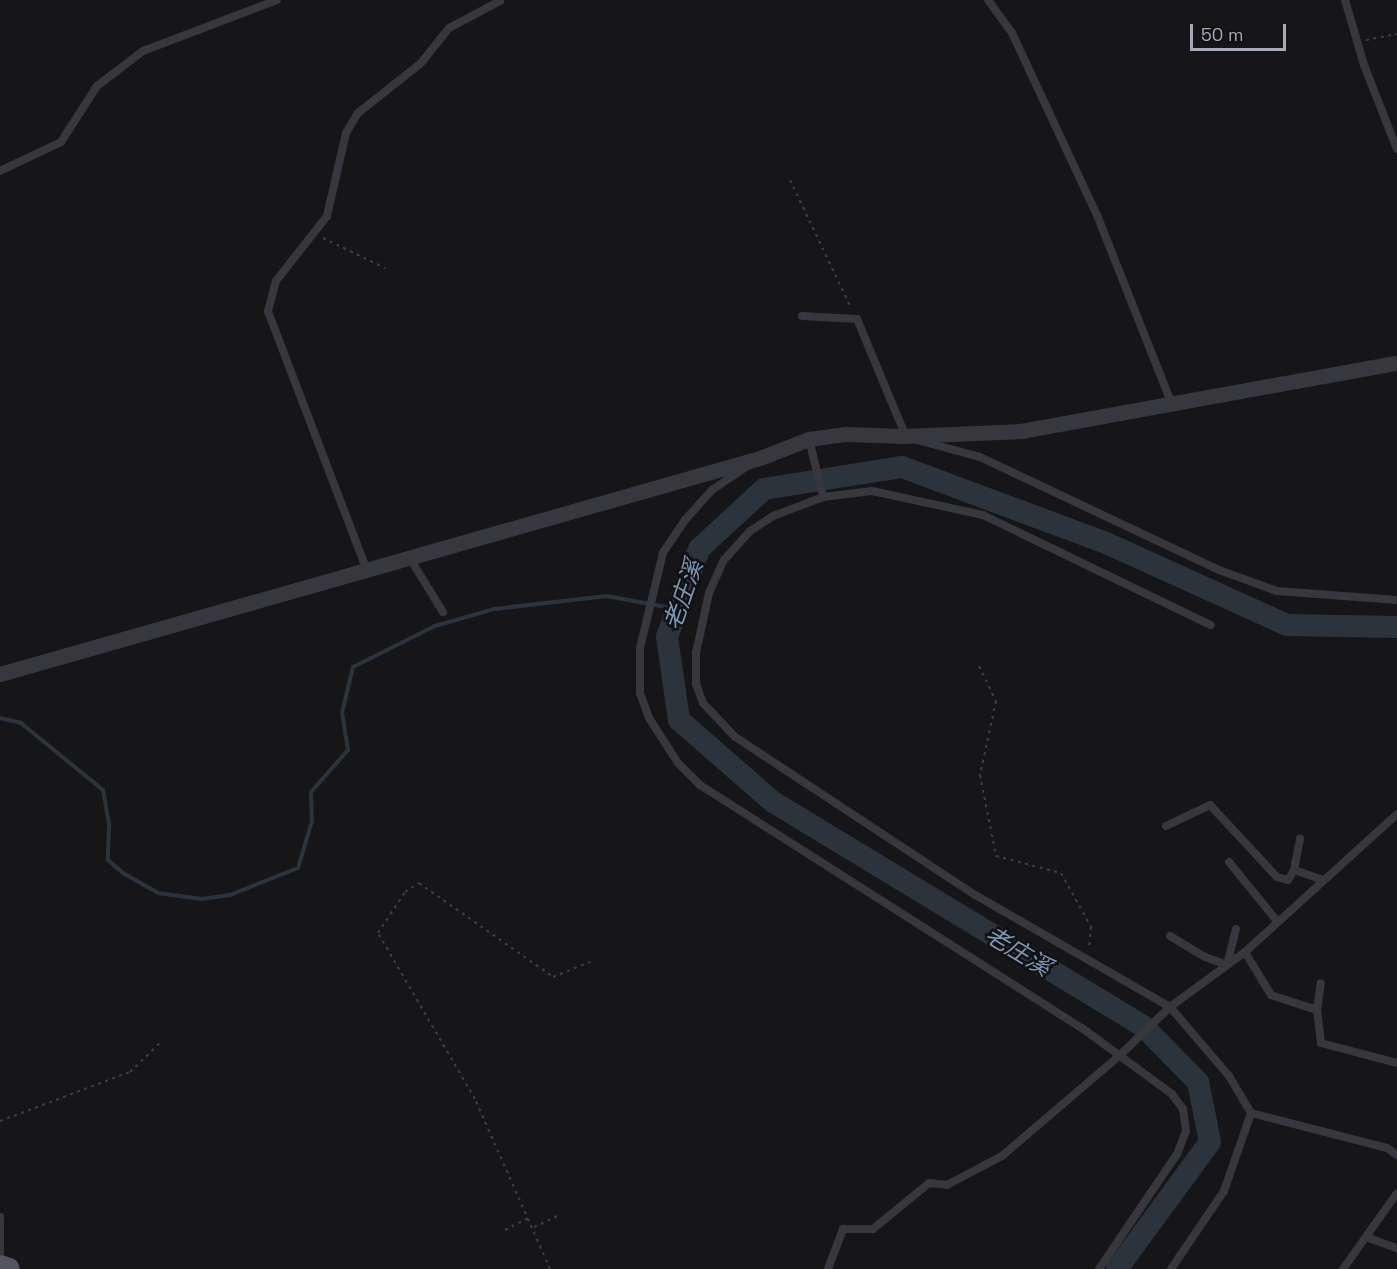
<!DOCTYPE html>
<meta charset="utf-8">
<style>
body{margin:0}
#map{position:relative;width:1397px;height:1269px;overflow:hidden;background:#161618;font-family:"Space Grotesk","Noto Sans TC",sans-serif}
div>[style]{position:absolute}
.stream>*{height:4px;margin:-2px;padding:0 2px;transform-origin:2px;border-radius:2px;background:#2b343d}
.river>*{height:22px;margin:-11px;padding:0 11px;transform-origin:11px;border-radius:11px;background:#2b343d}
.path>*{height:2px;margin-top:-1px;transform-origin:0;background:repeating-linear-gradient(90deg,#3d3e45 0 3px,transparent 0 7.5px)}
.service>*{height:8px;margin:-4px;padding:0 4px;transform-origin:4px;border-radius:4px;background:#37373e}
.minor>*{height:15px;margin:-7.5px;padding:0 7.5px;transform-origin:7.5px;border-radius:7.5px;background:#37373e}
.primary>*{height:22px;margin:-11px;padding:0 11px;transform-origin:11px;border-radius:11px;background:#53545d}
span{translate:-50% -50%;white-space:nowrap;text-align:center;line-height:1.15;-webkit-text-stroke:5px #111113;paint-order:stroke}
.water-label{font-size:24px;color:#7c96b6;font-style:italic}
.scale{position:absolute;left:1190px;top:24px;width:96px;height:27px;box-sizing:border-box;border:3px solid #a7abb9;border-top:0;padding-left:8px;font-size:18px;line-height:21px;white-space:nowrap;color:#a7abb9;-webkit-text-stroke:4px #111113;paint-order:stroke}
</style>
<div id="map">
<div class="stream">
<i style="left:0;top:718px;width:22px;rotate:13deg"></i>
<i style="left:21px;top:723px;width:106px;rotate:39.3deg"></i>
<i style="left:103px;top:790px;width:36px;rotate:80deg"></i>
<i style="left:109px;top:825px;width:35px;rotate:92deg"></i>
<i style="left:108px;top:860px;width:20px;rotate:41deg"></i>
<i style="left:123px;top:873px;width:40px;rotate:29.7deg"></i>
<i style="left:158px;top:893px;width:44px;rotate:7.8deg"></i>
<i style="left:202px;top:899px;width:28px;rotate:-8deg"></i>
<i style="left:230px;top:895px;width:73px;rotate:-21.7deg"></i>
<i style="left:298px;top:868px;width:49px;rotate:-73.4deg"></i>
<i style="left:312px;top:821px;width:29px;rotate:-92deg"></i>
<i style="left:311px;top:792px;width:56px;rotate:-48.6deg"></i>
<i style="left:348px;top:750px;width:37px;rotate:-99deg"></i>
<i style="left:342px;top:713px;width:47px;rotate:-76.6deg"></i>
<i style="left:353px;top:667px;width:92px;rotate:-26.6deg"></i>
<i style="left:435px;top:626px;width:61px;rotate:-16.1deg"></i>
<i style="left:494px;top:609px;width:114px;rotate:-6.6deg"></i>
<i style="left:607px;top:596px;width:71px;rotate:10.5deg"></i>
</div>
<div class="river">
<i style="left:1117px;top:1269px;width:157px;rotate:-53.8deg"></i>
<i style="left:1210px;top:1142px;width:61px;rotate:-101.3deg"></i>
<i style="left:1198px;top:1082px;width:78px;rotate:-134.5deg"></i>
<i style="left:1143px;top:1026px;width:433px;rotate:-148.8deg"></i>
<i style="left:773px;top:802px;width:125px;rotate:-138.9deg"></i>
<i style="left:679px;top:720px;width:84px;rotate:-98.2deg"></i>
<i style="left:667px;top:637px;width:94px;rotate:-70deg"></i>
<i style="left:699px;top:549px;width:88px;rotate:-42.7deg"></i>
<i style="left:764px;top:489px;width:140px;rotate:-9.1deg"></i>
<i style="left:902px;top:467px;width:215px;rotate:20.4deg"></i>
<i style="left:1104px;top:542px;width:201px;rotate:24.4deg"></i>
<i style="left:1287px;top:625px;width:110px;rotate:1deg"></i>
</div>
<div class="path">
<i style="left:1366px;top:40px;width:32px;rotate:-11deg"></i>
<i style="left:790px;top:180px;width:142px;rotate:64.5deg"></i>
<i style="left:323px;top:238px;width:69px;rotate:25.8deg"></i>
<i style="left:979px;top:666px;width:39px;rotate:64deg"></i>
<i style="left:996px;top:701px;width:76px;rotate:102.2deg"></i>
<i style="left:980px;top:775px;width:83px;rotate:78.8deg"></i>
<i style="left:996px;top:856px;width:67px;rotate:14.7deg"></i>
<i style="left:1061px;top:873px;width:62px;rotate:60.9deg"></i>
<i style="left:1091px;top:927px;width:22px;rotate:95deg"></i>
<i style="left:0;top:1121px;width:139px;rotate:-20.7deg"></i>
<i style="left:130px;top:1072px;width:45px;rotate:-44.1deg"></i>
<i style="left:534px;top:1227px;width:29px;rotate:-25deg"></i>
<i style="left:505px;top:1230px;width:27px;rotate:-27deg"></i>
<i style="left:550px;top:1269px;width:186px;rotate:-113.8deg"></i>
<i style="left:475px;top:1099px;width:192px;rotate:-120.3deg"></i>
<i style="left:378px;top:933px;width:49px;rotate:-56.6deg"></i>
<i style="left:405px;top:892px;width:17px;rotate:-33deg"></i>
<i style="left:419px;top:883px;width:164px;rotate:35deg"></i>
<i style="left:553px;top:977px;width:42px;rotate:-22.3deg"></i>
</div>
<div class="service">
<i style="left:988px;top:0;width:41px;rotate:54deg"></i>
<i style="left:1012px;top:33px;width:201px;rotate:65deg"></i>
<i style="left:1097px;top:215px;width:203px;rotate:68.4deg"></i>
<i style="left:1345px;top:0;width:68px;rotate:73.7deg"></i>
<i style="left:1364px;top:65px;width:90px;rotate:68.6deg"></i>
<i style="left:0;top:171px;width:68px;rotate:-25.4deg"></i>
<i style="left:61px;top:142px;width:67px;rotate:-57.3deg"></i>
<i style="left:97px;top:86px;width:58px;rotate:-37.3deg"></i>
<i style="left:143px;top:51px;width:143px;rotate:-20.8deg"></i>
<i style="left:802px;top:316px;width:55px;rotate:3.1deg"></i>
<i style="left:857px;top:319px;width:128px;rotate:67.4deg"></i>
<i style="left:809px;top:439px;width:60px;rotate:76.4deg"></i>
<i style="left:917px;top:440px;width:65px;rotate:15.1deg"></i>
<i style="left:980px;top:457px;width:264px;rotate:25.3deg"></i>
<i style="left:1219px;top:570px;width:62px;rotate:19.9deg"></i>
<i style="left:1277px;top:591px;width:120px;rotate:4.3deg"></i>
<i style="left:746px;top:467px;width:41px;rotate:145.9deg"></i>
<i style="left:712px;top:490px;width:40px;rotate:132deg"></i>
<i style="left:685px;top:520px;width:40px;rotate:124deg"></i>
<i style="left:663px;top:553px;width:98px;rotate:103.6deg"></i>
<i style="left:640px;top:648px;width:45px;rotate:90deg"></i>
<i style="left:640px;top:693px;width:27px;rotate:70deg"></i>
<i style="left:649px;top:718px;width:54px;rotate:57.2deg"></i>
<i style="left:678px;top:763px;width:31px;rotate:45deg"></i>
<i style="left:700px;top:785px;width:453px;rotate:32.5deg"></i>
<i style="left:1082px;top:1028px;width:112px;rotate:36.3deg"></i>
<i style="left:1172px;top:1094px;width:19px;rotate:54deg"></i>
<i style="left:1183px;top:1109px;width:22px;rotate:82deg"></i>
<i style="left:1186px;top:1131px;width:25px;rotate:111deg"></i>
<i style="left:1177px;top:1154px;width:139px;rotate:124.1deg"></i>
<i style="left:409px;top:557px;width:65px;rotate:58.3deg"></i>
<i style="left:366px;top:568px;width:275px;rotate:-110.9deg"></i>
<i style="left:268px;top:311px;width:31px;rotate:-75deg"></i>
<i style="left:276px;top:281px;width:83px;rotate:-51.9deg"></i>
<i style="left:327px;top:216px;width:85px;rotate:-77.1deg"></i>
<i style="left:346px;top:133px;width:23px;rotate:-59deg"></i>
<i style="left:358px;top:113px;width:80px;rotate:-38.4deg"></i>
<i style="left:421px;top:63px;width:45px;rotate:-51.3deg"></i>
<i style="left:449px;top:28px;width:58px;rotate:-27.9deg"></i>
<i style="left:1166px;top:826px;width:49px;rotate:-25.5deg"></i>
<i style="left:1210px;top:805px;width:98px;rotate:47.1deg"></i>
<i style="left:1277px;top:877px;width:11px;rotate:15deg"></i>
<i style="left:1288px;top:880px;width:12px;rotate:-59deg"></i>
<i style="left:1294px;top:870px;width:31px;rotate:19deg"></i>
<i style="left:1229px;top:862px;width:76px;rotate:50.9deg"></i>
<i style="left:1294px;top:870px;width:32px;rotate:-79deg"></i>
<i style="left:1170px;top:936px;width:41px;rotate:31deg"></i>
<i style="left:1205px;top:957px;width:23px;rotate:20deg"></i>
<i style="left:1227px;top:965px;width:37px;rotate:-76deg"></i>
<i style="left:1245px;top:952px;width:50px;rotate:58.8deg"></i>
<i style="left:1271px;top:995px;width:48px;rotate:18.1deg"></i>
<i style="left:1317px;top:1010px;width:33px;rotate:83deg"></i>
<i style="left:1321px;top:1043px;width:79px;rotate:14.7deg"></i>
<i style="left:1317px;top:1010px;width:27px;rotate:-82deg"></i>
<i style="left:1251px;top:1113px;width:140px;rotate:14.4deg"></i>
<i style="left:1387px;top:1148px;width:12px;rotate:35deg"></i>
<i style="left:0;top:1217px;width:46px;rotate:90deg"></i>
<i style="left:1366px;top:1237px;width:33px;rotate:20deg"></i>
<i style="left:828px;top:1269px;width:43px;rotate:-69.4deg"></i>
<i style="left:843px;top:1229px;width:30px"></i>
<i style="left:873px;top:1229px;width:72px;rotate:-39.4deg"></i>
<i style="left:929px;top:1183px;width:18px;rotate:6deg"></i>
<i style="left:947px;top:1185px;width:62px;rotate:-27.8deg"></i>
<i style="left:1002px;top:1156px;width:154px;rotate:-40.5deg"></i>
<i style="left:1119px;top:1056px;width:71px;rotate:-43.9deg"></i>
<i style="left:1170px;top:1007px;width:93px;rotate:-36.3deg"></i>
<i style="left:1245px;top:952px;width:205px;rotate:-42.2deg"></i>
<i style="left:1171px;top:1269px;width:94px;rotate:-55.8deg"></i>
<i style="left:1224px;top:1191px;width:83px;rotate:-70.9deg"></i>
<i style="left:1251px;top:1113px;width:43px;rotate:-120.7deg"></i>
<i style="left:1229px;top:1076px;width:91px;rotate:-130.5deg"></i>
<i style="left:1170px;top:1007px;width:225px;rotate:-150.1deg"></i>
<i style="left:975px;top:895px;width:287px;rotate:-146.6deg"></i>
<i style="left:735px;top:737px;width:47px;rotate:-133.3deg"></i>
<i style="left:703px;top:703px;width:20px;rotate:-110deg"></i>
<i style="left:696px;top:684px;width:31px;rotate:-90deg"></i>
<i style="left:696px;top:653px;width:61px;rotate:-77.8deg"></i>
<i style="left:709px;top:593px;width:36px;rotate:-66deg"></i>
<i style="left:724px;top:560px;width:39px;rotate:-48deg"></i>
<i style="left:750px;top:531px;width:27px;rotate:-33deg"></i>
<i style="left:773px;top:516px;width:53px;rotate:-20.8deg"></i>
<i style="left:823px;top:497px;width:49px;rotate:-7deg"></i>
<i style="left:872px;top:491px;width:114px;rotate:12.2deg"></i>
<i style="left:983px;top:515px;width:253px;rotate:25.8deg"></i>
<i style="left:1343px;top:1269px;width:93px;rotate:-54.6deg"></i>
</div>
<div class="minor">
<i style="left:0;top:674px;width:790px;rotate:-15.87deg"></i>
<i style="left:760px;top:458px;width:53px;rotate:-21.2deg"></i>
<i style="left:809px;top:439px;width:37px;rotate:-8deg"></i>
<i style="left:846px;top:434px;width:57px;rotate:2deg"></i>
<i style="left:903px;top:436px;width:118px;rotate:-2.4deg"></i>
<i style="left:1021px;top:431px;width:382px;rotate:-10.3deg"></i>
</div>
<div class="primary">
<i style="left:0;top:1266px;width:9px;rotate:18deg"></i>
</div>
<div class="water-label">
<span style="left:683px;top:595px;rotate:-71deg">老庄溪</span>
<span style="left:1018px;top:951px;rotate:31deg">老庄溪</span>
</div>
<div class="scale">50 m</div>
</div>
